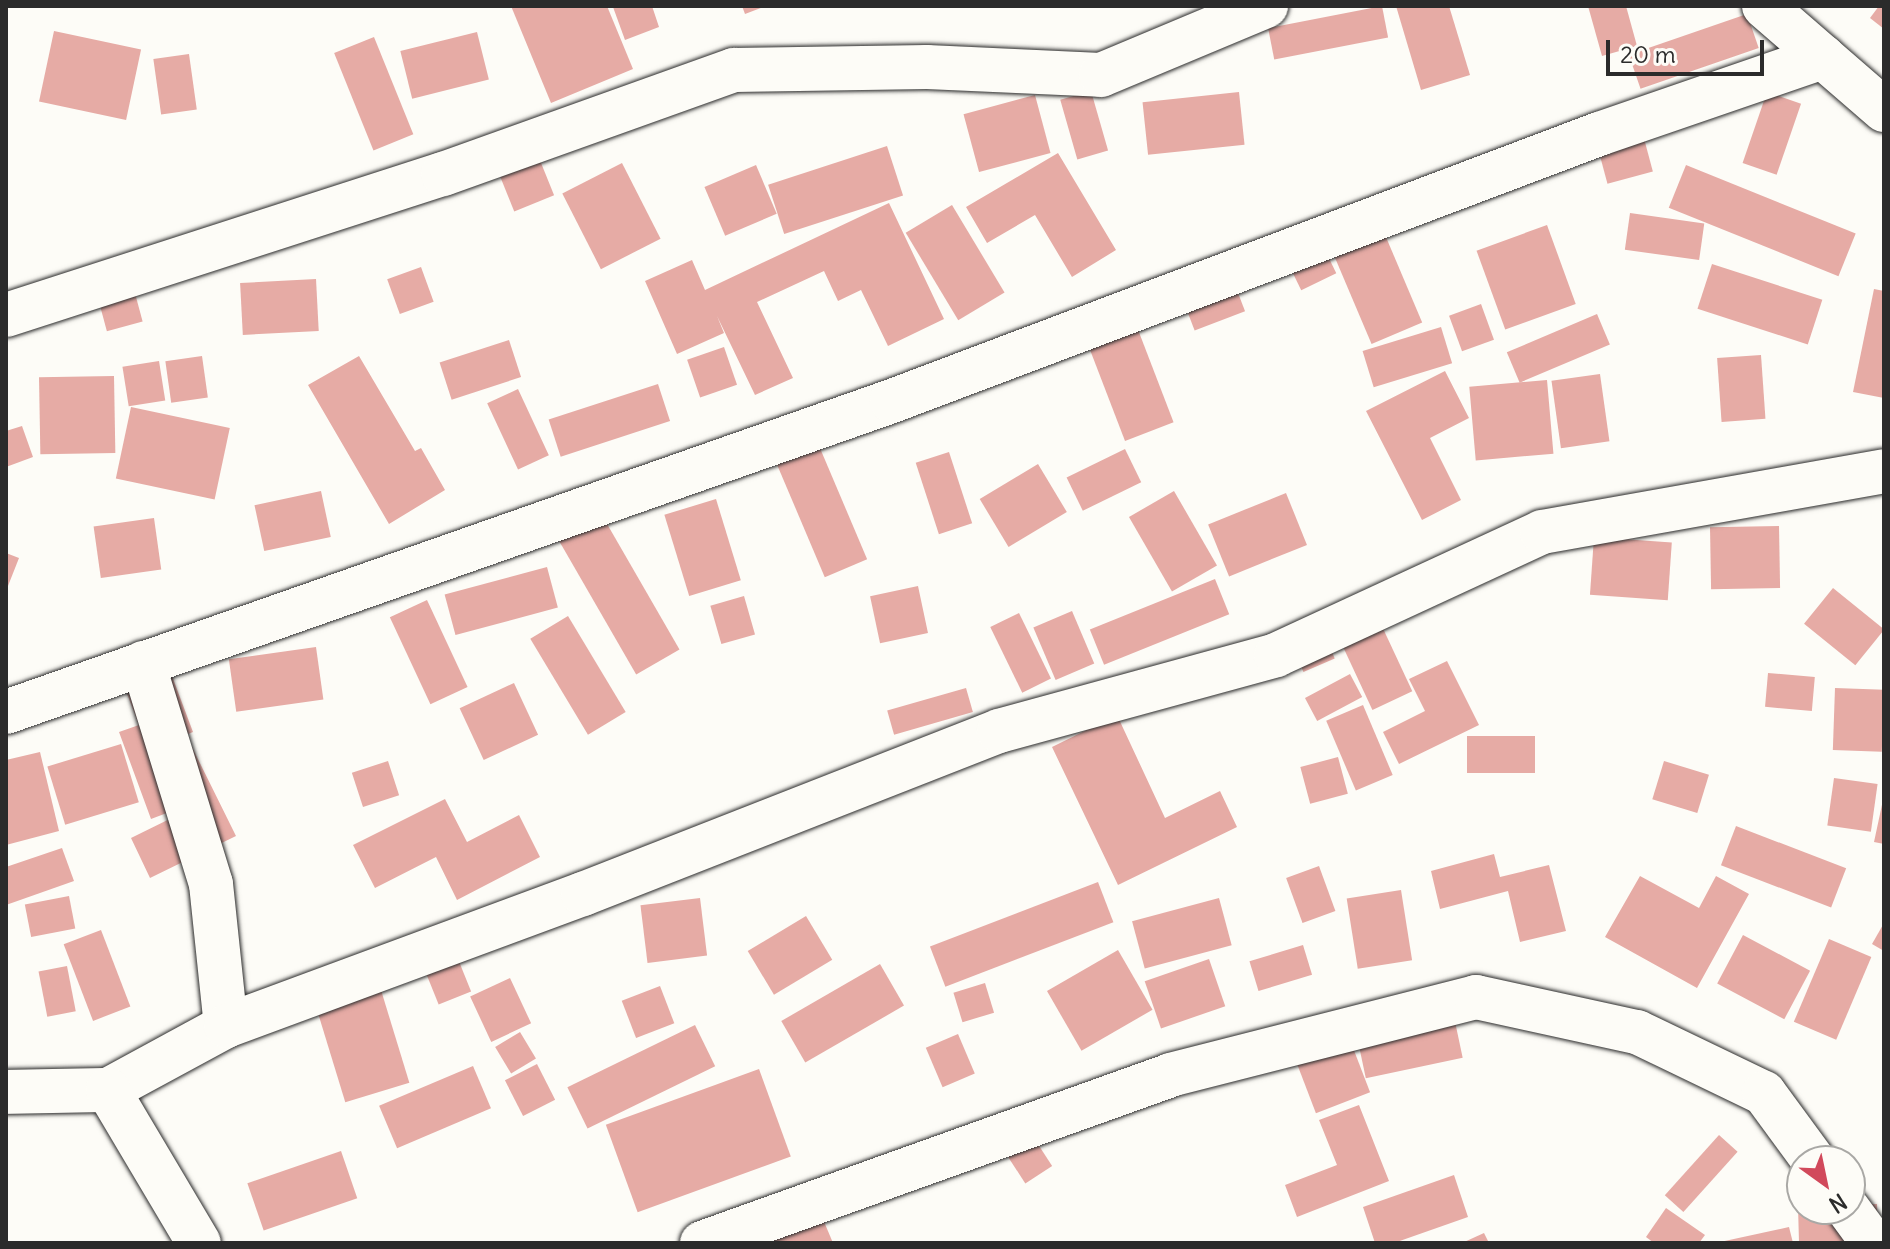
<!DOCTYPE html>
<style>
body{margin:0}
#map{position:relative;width:1890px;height:1249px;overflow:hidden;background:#fdfcf7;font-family:Delius,sans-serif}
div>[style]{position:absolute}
.building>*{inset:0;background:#e6aba5;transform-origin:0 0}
.roads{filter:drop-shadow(0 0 2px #2b2b2b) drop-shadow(0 0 2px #2b2b2b)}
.minor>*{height:44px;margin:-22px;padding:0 22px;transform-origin:22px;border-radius:22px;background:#fdfcf7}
.tertiary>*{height:44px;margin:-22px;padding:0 22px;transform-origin:22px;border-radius:22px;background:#fdfcf7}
span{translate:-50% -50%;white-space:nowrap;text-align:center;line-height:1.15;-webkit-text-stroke:8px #fdfcf7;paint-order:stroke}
.frame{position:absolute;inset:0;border:8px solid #2b2b2b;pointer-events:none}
.north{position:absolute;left:1786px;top:1145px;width:80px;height:80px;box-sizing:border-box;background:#fdfcf7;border:2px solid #a9a8a5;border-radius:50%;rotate:147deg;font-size:22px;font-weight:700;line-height:32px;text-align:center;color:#2b2b2b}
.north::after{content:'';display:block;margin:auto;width:28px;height:36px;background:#d1495b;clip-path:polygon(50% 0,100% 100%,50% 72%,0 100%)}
.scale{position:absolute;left:1606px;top:40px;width:158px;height:36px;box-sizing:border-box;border:4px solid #2b2b2b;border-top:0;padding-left:10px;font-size:24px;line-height:28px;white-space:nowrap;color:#2b2b2b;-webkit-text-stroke:6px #fdfcf7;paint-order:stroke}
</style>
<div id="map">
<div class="building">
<i style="clip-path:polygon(511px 6px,607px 6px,633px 69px,551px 103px)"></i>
<i style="clip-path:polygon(652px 6px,659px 27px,625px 40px,613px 7px)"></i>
<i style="clip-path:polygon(742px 6px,766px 6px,745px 14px)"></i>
<i style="left:1382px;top:6px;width:32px;height:116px;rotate:79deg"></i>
<i style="clip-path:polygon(1396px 6px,1449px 6px,1470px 75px,1421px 90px)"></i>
<i style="clip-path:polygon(1588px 6px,1626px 6px,1637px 46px,1602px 56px)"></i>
<i style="clip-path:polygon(1879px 6px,1884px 6px,1884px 29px,1870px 18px)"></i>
<i style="left:1747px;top:14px;width:36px;height:125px;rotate:71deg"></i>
<i style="left:54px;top:31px;width:89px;height:72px;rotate:12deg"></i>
<i style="left:477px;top:32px;width:49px;height:79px;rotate:76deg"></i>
<i style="left:374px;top:37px;width:105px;height:43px;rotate:68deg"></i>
<i style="left:189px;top:54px;width:56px;height:36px;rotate:82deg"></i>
<i style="left:1091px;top:91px;width:62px;height:32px;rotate:74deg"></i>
<i style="left:1239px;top:92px;width:53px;height:97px;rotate:84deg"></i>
<i style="left:1767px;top:92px;width:36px;height:75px;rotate:19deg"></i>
<i style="left:1035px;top:95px;width:60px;height:74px;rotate:75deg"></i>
<i style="left:1642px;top:131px;width:42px;height:47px;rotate:75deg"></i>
<i style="left:887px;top:146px;width:52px;height:125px;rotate:72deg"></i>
<i style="left:535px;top:148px;width:51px;height:43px;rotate:68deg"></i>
<i style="clip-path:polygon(1058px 153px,1116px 250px,1072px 277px,1035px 215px,987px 243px,966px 207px)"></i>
<i style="left:622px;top:163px;width:85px;height:67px;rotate:63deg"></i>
<i style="left:756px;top:165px;width:53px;height:56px;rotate:67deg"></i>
<i style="left:1686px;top:165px;width:183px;height:46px;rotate:22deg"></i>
<i style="clip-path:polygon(889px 203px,944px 319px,888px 346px,861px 290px,838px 301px,824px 271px,757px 302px,793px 378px,755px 395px,717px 316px,724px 333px,677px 354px,645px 281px,692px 260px,705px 290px)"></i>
<i style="left:952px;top:205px;width:102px;height:54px;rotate:59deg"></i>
<i style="left:1630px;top:213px;width:75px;height:37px;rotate:8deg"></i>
<i style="left:1380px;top:223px;width:108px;height:55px;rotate:67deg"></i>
<i style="left:1547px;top:225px;width:84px;height:75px;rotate:70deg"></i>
<i style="left:1324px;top:248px;width:28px;height:39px;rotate:64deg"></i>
<i style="left:1712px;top:264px;width:116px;height:47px;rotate:18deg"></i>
<i style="left:421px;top:267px;width:37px;height:36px;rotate:70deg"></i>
<i style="left:316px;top:279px;width:52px;height:76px;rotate:87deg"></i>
<i style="left:132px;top:282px;width:41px;height:37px;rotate:75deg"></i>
<i style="left:1235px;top:285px;width:28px;height:54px;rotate:69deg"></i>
<i style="clip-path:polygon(1874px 289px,1884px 291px,1884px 398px,1853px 392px)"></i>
<i style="left:1481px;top:304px;width:38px;height:34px;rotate:70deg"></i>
<i style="left:1132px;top:314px;width:116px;height:52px;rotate:69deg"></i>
<i style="left:1597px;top:314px;width:33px;height:98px;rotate:67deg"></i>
<i style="left:1441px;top:327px;width:38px;height:82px;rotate:73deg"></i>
<i style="left:509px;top:340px;width:39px;height:73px;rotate:72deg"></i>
<i style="left:724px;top:347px;width:40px;height:39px;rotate:71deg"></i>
<i style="left:1761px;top:355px;width:64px;height:44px;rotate:86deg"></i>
<i style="left:202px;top:356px;width:42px;height:37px;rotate:82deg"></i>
<i style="clip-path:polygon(359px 356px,415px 451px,421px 448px,445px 490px,389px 524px,308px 385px)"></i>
<i style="left:159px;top:361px;width:40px;height:37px;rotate:81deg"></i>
<i style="clip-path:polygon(1445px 371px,1469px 418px,1430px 438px,1461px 500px,1422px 520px,1366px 411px)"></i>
<i style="left:1600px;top:374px;width:68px;height:49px;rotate:82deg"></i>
<i style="left:114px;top:376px;width:77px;height:75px;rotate:89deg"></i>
<i style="left:1547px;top:380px;width:74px;height:78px;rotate:85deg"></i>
<i style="left:658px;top:384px;width:39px;height:115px;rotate:72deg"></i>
<i style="left:518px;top:389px;width:73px;height:34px;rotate:65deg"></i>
<i style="left:131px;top:407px;width:101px;height:73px;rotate:12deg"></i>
<i style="clip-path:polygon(22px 426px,33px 457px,6px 467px,6px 431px)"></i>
<i style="left:814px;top:434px;width:136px;height:46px;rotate:67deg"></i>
<i style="left:1125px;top:449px;width:37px;height:65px;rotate:64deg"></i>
<i style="left:949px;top:452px;width:75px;height:35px;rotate:72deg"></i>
<i style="left:1038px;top:464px;width:56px;height:68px;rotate:59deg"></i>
<i style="left:321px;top:491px;width:47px;height:68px;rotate:78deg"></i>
<i style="left:1174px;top:491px;width:86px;height:52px;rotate:60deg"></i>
<i style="left:1286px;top:493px;width:56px;height:84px;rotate:68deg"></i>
<i style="left:716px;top:499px;width:85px;height:54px;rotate:73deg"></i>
<i style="left:599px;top:510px;width:161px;height:50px;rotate:60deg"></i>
<i style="left:154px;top:518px;width:52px;height:61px;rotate:82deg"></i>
<i style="left:1779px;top:526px;width:62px;height:69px;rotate:89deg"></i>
<i style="left:1594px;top:537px;width:78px;height:58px;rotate:4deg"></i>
<i style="clip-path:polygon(6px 553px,19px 558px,6px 591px)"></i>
<i style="left:547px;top:567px;width:42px;height:106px;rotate:75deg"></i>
<i style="left:1215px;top:579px;width:38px;height:135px;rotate:68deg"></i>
<i style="left:918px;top:586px;width:48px;height:49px;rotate:78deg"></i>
<i style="left:1833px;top:588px;width:66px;height:46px;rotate:39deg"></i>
<i style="left:744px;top:596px;width:40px;height:35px;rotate:74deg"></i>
<i style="left:427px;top:600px;width:96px;height:41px;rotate:65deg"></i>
<i style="left:1373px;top:607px;width:93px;height:44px;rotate:65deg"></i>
<i style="left:1072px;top:611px;width:57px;height:42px;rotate:67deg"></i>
<i style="left:1019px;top:613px;width:73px;height:32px;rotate:64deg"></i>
<i style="left:568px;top:616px;width:112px;height:44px;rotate:59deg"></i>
<i style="left:1323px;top:631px;width:30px;height:34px;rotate:67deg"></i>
<i style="left:316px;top:647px;width:53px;height:88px;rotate:82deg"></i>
<i style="clip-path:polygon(166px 660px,193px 732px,164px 744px,188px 805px,151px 819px,119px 732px,139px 725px,121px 678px)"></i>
<i style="clip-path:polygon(1447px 661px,1479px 725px,1399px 764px,1383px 732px,1425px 711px,1409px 679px)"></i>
<i style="left:1768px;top:673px;width:47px;height:34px;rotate:5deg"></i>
<i style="left:1350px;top:674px;width:26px;height:51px;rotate:62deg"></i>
<i style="left:514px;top:683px;width:57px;height:60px;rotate:65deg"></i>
<i style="left:966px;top:688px;width:25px;height:82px;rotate:74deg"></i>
<i style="left:1835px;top:688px;width:49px;height:62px;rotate:2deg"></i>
<i style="left:1363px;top:705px;width:76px;height:40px;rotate:67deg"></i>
<i style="clip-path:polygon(1117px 715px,1165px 818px,1220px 791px,1237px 827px,1118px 885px,1052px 747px)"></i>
<i style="left:1535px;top:736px;width:37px;height:68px;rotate:90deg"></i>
<i style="clip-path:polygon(190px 743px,236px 836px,150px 878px,131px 838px,196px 806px)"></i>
<i style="left:121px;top:744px;width:61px;height:77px;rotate:73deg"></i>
<i style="clip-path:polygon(40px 752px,59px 831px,6px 845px,6px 760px)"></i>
<i style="left:1338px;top:757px;width:38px;height:39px;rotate:75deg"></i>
<i style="left:388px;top:761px;width:36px;height:38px;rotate:72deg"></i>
<i style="left:1664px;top:761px;width:47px;height:40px;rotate:17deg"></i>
<i style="left:1834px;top:778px;width:44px;height:48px;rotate:8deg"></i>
<i style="clip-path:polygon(445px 799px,467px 842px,519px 815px,540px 857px,457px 900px,436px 857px,375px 888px,353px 845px)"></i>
<i style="clip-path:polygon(1883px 800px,1884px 800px,1884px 844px,1874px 842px)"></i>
<i style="left:1736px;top:826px;width:118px;height:42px;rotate:21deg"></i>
<i style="clip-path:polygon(62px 848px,74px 881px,6px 905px,6px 867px)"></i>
<i style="clip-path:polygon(1494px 854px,1500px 877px,1549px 865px,1566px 931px,1520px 942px,1508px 891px,1440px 909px,1431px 871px)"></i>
<i style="left:1319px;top:866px;width:48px;height:35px;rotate:70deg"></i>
<i style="clip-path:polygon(1640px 876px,1699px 908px,1716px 876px,1749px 894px,1697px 988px,1605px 937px)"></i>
<i style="left:1098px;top:882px;width:43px;height:180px;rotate:69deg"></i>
<i style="left:1401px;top:890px;width:71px;height:55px;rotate:81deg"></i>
<i style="left:69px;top:896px;width:33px;height:45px;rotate:79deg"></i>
<i style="left:700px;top:898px;width:58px;height:60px;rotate:83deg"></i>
<i style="left:1219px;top:898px;width:49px;height:90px;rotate:75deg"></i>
<i style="left:806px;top:916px;width:51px;height:68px;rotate:59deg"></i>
<i style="clip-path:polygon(1884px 923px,1884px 951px,1872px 944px)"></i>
<i style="left:101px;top:930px;width:82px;height:40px;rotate:69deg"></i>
<i style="left:1743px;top:935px;width:76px;height:55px;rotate:28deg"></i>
<i style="left:1829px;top:939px;width:46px;height:90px;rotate:23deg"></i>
<i style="left:1303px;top:945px;width:31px;height:56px;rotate:73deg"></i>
<i style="left:1118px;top:950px;width:69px;height:82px;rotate:60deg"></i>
<i style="left:458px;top:959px;width:35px;height:35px;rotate:68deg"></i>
<i style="left:1209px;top:959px;width:50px;height:68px;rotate:71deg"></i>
<i style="left:880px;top:964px;width:48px;height:114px;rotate:60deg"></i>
<i style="left:67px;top:966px;width:46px;height:29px;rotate:79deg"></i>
<i style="left:510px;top:978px;width:50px;height:44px;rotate:65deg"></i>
<i style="left:985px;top:983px;width:31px;height:33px;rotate:73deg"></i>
<i style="left:660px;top:986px;width:40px;height:41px;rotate:69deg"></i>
<i style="left:381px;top:990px;width:97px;height:67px;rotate:73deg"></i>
<i style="left:1450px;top:998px;width:61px;height:99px;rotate:78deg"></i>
<i style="left:695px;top:1025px;width:46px;height:142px;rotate:64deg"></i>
<i style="left:1345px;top:1027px;width:70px;height:58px;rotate:69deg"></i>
<i style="left:520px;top:1032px;width:31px;height:29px;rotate:59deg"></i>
<i style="left:958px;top:1034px;width:43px;height:35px;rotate:67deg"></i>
<i style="left:537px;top:1064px;width:40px;height:36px;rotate:63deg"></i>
<i style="left:473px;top:1066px;width:46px;height:102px;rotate:67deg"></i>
<i style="left:759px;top:1069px;width:93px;height:163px;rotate:70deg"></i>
<i style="clip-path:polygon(1359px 1105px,1389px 1181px,1297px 1217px,1285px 1185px,1337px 1165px,1319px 1120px)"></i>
<i style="left:1032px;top:1135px;width:37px;height:32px;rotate:57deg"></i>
<i style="left:1719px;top:1135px;width:25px;height:81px;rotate:42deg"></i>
<i style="left:341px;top:1151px;width:50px;height:99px;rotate:71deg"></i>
<i style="clip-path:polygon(1454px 1175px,1468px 1217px,1394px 1243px,1375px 1243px,1363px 1207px)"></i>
<i style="clip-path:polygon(1877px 1204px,1878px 1243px,1799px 1243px,1798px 1206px,1850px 1209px,1850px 1205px)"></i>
<i style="clip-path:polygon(817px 1205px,833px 1243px,734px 1243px)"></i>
<i style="clip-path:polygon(1666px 1208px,1705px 1235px,1699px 1243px,1654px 1243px,1646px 1237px)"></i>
<i style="clip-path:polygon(1789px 1227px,1793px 1243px,1720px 1243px,1720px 1242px)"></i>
<i style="clip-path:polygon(1484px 1233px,1489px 1243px,1462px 1243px)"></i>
</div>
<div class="roads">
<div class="minor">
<i style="left:6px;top:315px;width:459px;rotate:-17.9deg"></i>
<i style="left:443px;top:174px;width:309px;rotate:-19.7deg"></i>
<i style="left:734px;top:70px;width:193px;rotate:-0.9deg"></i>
<i style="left:927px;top:67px;width:174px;rotate:2.6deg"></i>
<i style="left:1101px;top:75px;width:179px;rotate:-22.7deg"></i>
<i style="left:143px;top:663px;width:231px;rotate:72.9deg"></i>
<i style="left:211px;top:884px;width:143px;rotate:84deg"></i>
<i style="left:6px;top:712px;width:939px;rotate:-19.34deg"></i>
<i style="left:892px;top:401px;width:756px;rotate:-20.69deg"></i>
<i style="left:1599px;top:134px;width:237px;rotate:-19deg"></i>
<i style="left:108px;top:1090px;width:134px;rotate:-28.5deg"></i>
<i style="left:226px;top:1026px;width:381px;rotate:-20.3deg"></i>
<i style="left:583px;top:894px;width:447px;rotate:-21.4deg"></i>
<i style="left:999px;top:731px;width:287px;rotate:-15.3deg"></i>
<i style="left:1276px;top:655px;width:293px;rotate:-24.8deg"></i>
<i style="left:1542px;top:532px;width:347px;rotate:-10.1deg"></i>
<i style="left:6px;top:1092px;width:102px;rotate:-1.1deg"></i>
<i style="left:108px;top:1090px;width:178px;rotate:59.3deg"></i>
<i style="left:1848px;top:1209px;width:42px;rotate:53.7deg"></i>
<i style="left:702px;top:1243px;width:497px;rotate:-19.7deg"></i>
<i style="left:1170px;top:1075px;width:316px;rotate:-14.3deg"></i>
<i style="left:1476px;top:997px;width:165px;rotate:12.3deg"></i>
<i style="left:1637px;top:1032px;width:141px;rotate:25.7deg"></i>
<i style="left:1764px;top:1093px;width:84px;rotate:53.7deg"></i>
</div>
<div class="tertiary">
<i style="left:1764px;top:6px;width:159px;rotate:40.9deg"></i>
</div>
</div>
<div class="frame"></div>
<div class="north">N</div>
<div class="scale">20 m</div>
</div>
